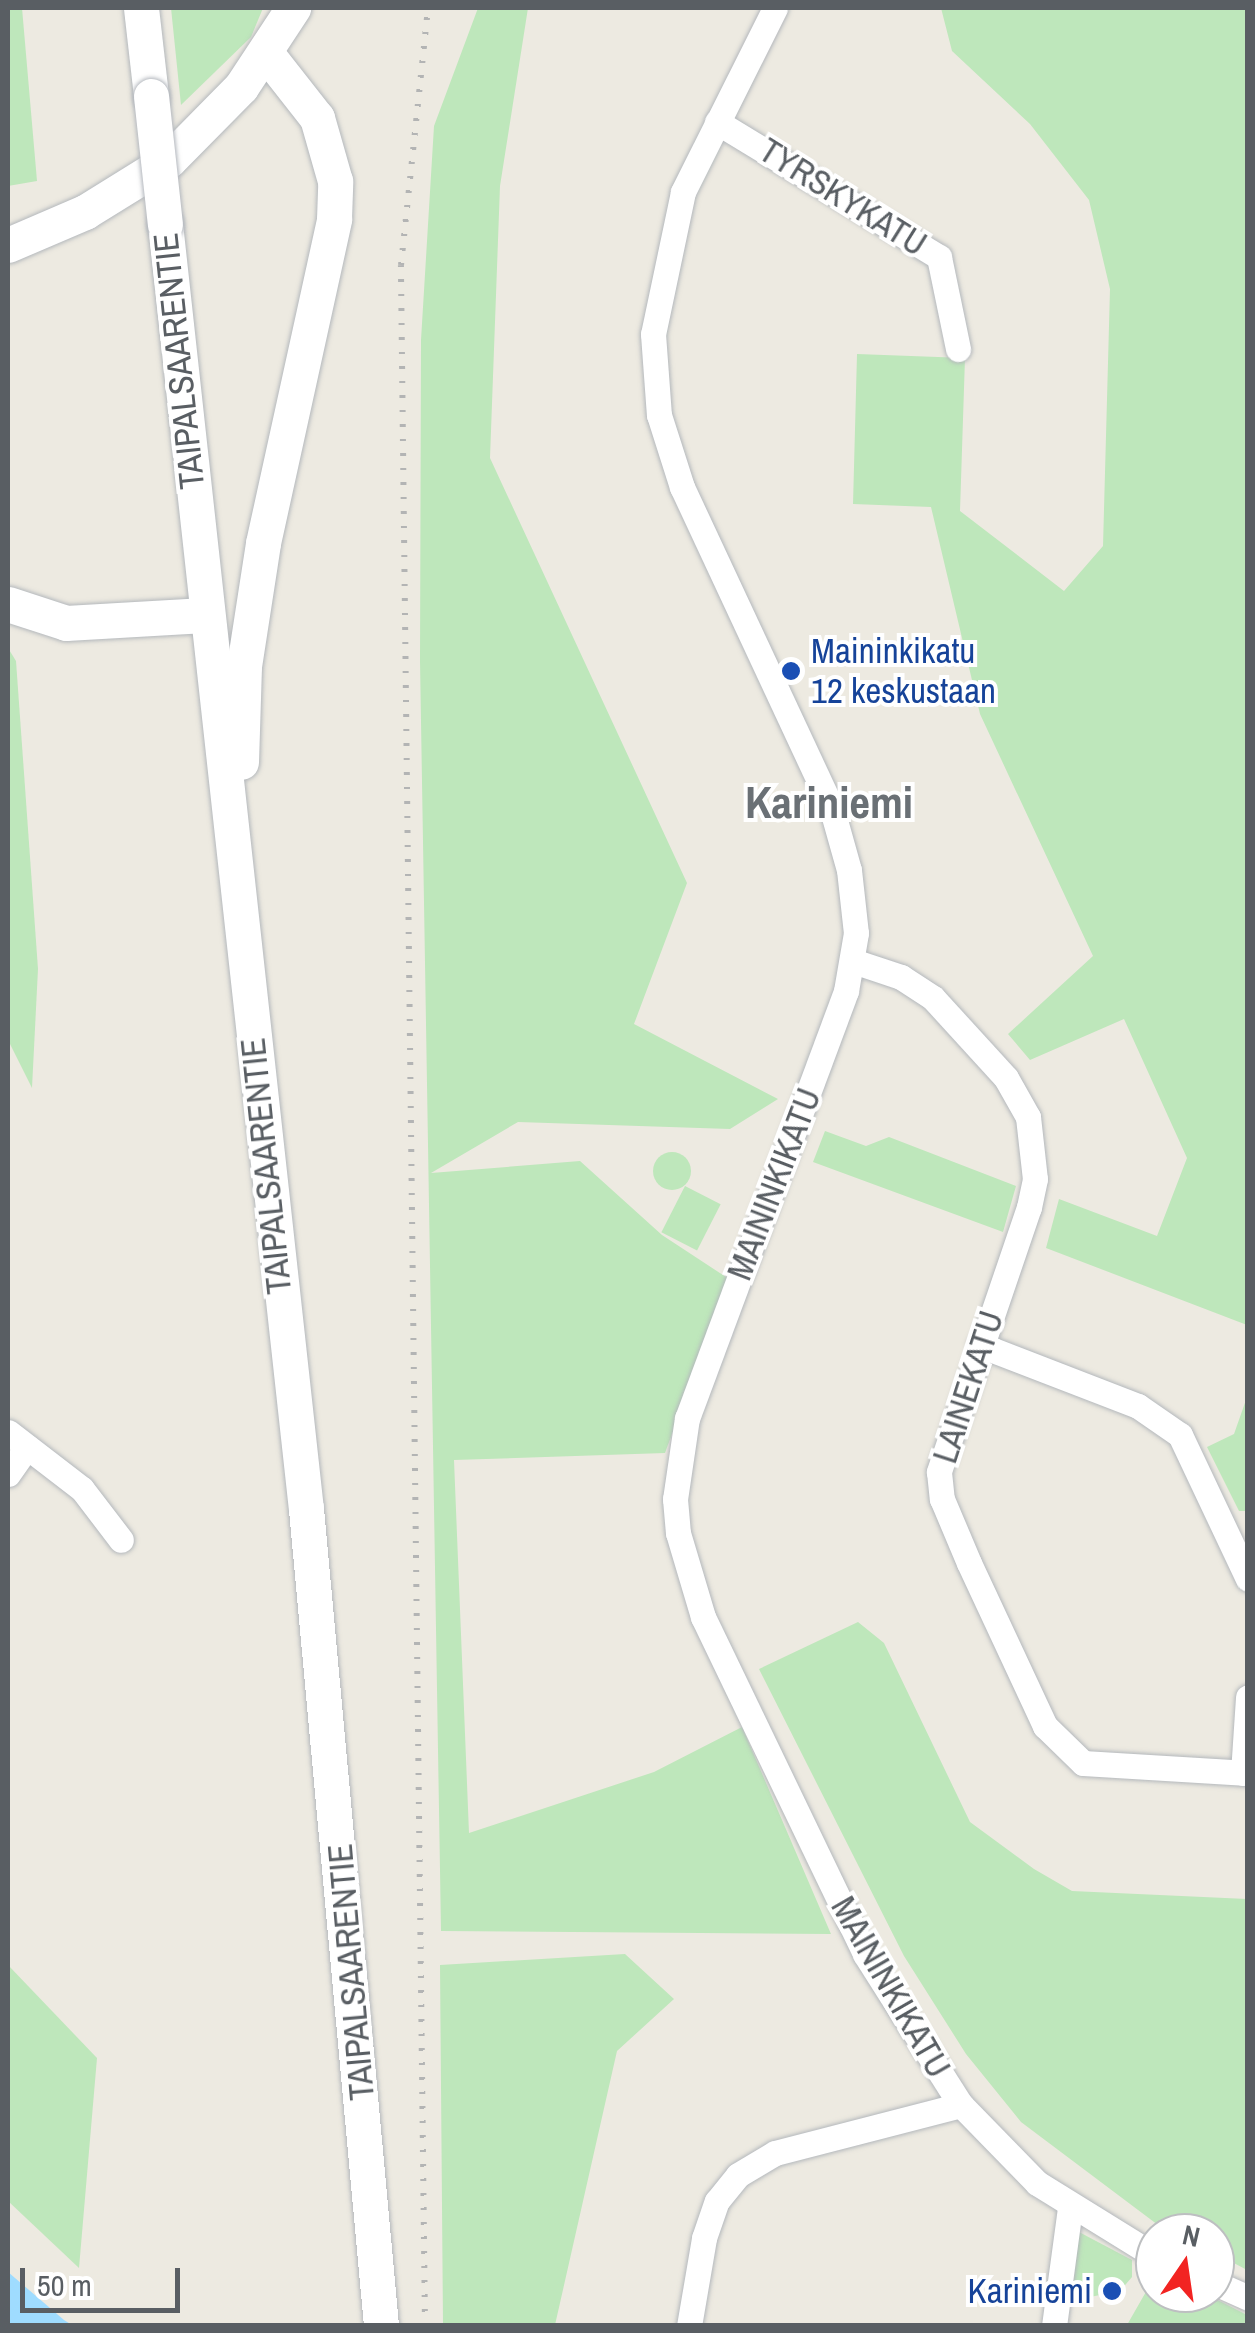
<!DOCTYPE html>
<style>
body{margin:0}
#map{position:relative;width:1255px;height:2333px;overflow:hidden;background:#edeae1;font-family:"Archivo Narrow",sans-serif}
div>[style]{position:absolute}
.green>*{inset:0;background:#bee7bb;transform-origin:0 0}
.round{border-radius:50%}
.water>*{inset:0;background:#9fdcff}
.roads{filter:drop-shadow(0 0 2px #b4b8bc) drop-shadow(0 0 2px #b4b8bc)}
.street>*{height:25px;margin:-12.5px;padding:0 12.5px;transform-origin:12.5px;border-radius:12.5px;background:#fff}
.secondary>*{height:35px;margin:-17.5px;padding:0 17.5px;transform-origin:17.5px;border-radius:17.5px;background:#fff}
.rail>*{height:6px;margin-top:-3px;transform-origin:0;background:repeating-linear-gradient(90deg,#b3b4b4 0 2.5px,transparent 0 14.5px)}
.bridges{filter:drop-shadow(0 0 2px #b5b9bf) drop-shadow(0 0 2px #b5b9bf)}
.secondary-bridge>*{height:35px;margin:-17.5px;padding:0 17.5px;transform-origin:17.5px;border-radius:17.5px;background:#fff}
.dots>*{width:28px;height:28px;translate:-50% -50%;box-sizing:border-box;border:5px solid #fff;border-radius:50%}
span{translate:-50% -50%;white-space:nowrap;text-align:center;line-height:1.15;-webkit-text-stroke:8px #fff;paint-order:stroke}
.street-label{font-size:35px;color:#595e63}
.transit-label{font-size:35px;color:#164399}
.left{translate:0 -50%;text-align:left}
.right{translate:-100% -50%;text-align:right}
.district-label{font-size:45px;color:#6a7075;font-weight:700}
.frame{position:absolute;inset:0;border:10px solid #595e63;pointer-events:none}
.north{position:absolute;left:1135px;top:2213px;width:100px;height:100px;box-sizing:border-box;background:#fff;border:2px solid #bdbfc1;border-radius:50%;rotate:13deg;font-size:28px;font-weight:700;line-height:40px;text-align:center;color:#595e63}
.north::after{content:'';display:block;margin:auto;width:35px;height:45px;background:#f22422;clip-path:polygon(50% 0,100% 100%,50% 72%,0 100%)}
.scale{position:absolute;left:20px;top:2268px;width:160px;height:45px;box-sizing:border-box;border:5px solid #595e63;border-top:0;padding-left:12px;font-size:30px;line-height:35px;white-space:nowrap;color:#595e63;-webkit-text-stroke:8px #fff;paint-order:stroke}
</style>
<div id="map">
<div class="green">
<i style="clip-path:polygon(8px 8px,22px 8px,37px 181px,8px 186px)"></i>
<i style="clip-path:polygon(171px 8px,263px 8px,251px 37px,181px 105px)"></i>
<i style="clip-path:polygon(478px 8px,528px 8px,500px 186px,490px 458px,687px 883px,634px 1024px,778px 1099px,730px 1129px,518px 1122px,431px 1173px,580px 1161px,662px 1235px,729px 1279px,665px 1453px,454px 1460px,469px 1833px,654px 1772px,742px 1727px,831px 1934px,441px 1931px,420px 661px,421px 340px,434px 126px)"></i>
<i style="clip-path:polygon(941px 8px,1247px 8px,1247px 1325px,1046px 1248px,1059px 1199px,1157px 1236px,1187px 1158px,1124px 1019px,1030px 1060px,1008px 1034px,1093px 956px,980px 714px,931px 507px,853px 504px,857px 354px,965px 358px,960px 511px,1064px 591px,1103px 546px,1110px 289px,1089px 200px,1030px 124px,952px 51px)"></i>
<i style="clip-path:polygon(8px 648px,16px 661px,38px 969px,32px 1088px,8px 1040px)"></i>
<i style="clip-path:polygon(825px 1131px,866px 1146px,889px 1137px,1016px 1186px,1003px 1232px,813px 1162px)"></i>
<i class="round" style="left:653px;top:1152px;width:38px;height:38px"></i>
<i style="left:685px;top:1186px;width:40px;height:52px;rotate:27deg"></i>
<i style="clip-path:polygon(1247px 1397px,1248px 1511px,1239px 1511px,1207px 1447px,1234px 1434px)"></i>
<i style="clip-path:polygon(858px 1622px,884px 1643px,970px 1822px,1034px 1869px,1072px 1891px,1247px 1899px,1247px 2270px,1215px 2253px,1215px 2233px,1162px 2228px,1021px 2122px,966px 2054px,904px 1956px,759px 1669px)"></i>
<i style="clip-path:polygon(625px 1954px,674px 1999px,617px 2051px,555px 2325px,443px 2325px,440px 1965px)"></i>
<i style="clip-path:polygon(8px 1965px,97px 2058px,79px 2268px,8px 2201px)"></i>
<i style="clip-path:polygon(1079px 2232px,1132px 2260px,1132px 2277px,1120px 2291px,1085px 2298px,1073px 2288px)"></i>
<i style="clip-path:polygon(1155px 2276px,1155px 2293px,1204px 2293px,1247px 2315px,1247px 2325px,1127px 2325px)"></i>
</div>
<div class="water">
<i style="clip-path:polygon(8px 2272px,64px 2320px,72px 2325px,8px 2325px)"></i>
</div>
<div class="roads">
<div class="street">
<i style="left:775px;top:8px;width:206px;rotate:116.6deg"></i>
<i style="left:683px;top:192px;width:145px;rotate:101.9deg"></i>
<i style="left:653px;top:334px;width:81px;rotate:85.8deg"></i>
<i style="left:659px;top:415px;width:76px;rotate:72.3deg"></i>
<i style="left:682px;top:487px;width:352px;rotate:65deg"></i>
<i style="left:831px;top:806px;width:66px;rotate:74.3deg"></i>
<i style="left:849px;top:870px;width:63px;rotate:83.7deg"></i>
<i style="left:856px;top:933px;width:59px;rotate:99.8deg"></i>
<i style="left:846px;top:991px;width:456px;rotate:110.4deg"></i>
<i style="left:687px;top:1418px;width:82px;rotate:98.4deg"></i>
<i style="left:675px;top:1499px;width:34px;rotate:85deg"></i>
<i style="left:678px;top:1533px;width:88px;rotate:73.4deg"></i>
<i style="left:703px;top:1617px;width:374px;rotate:64.3deg"></i>
<i style="left:865px;top:1954px;width:179px;rotate:57.6deg"></i>
<i style="left:961px;top:2105px;width:109px;rotate:45.7deg"></i>
<i style="left:1037px;top:2183px;width:139px;rotate:31.7deg"></i>
<i style="left:717px;top:122px;width:260px;rotate:31.3deg"></i>
<i style="left:939px;top:257px;width:94px;rotate:78.3deg"></i>
<i style="left:853px;top:961px;width:51px;rotate:18.4deg"></i>
<i style="left:901px;top:977px;width:38px;rotate:33deg"></i>
<i style="left:933px;top:998px;width:108px;rotate:47.6deg"></i>
<i style="left:1006px;top:1078px;width:45px;rotate:60.6deg"></i>
<i style="left:1028px;top:1117px;width:62px;rotate:83.6deg"></i>
<i style="left:1035px;top:1179px;width:29px;rotate:102deg"></i>
<i style="left:1029px;top:1207px;width:280px;rotate:108.8deg"></i>
<i style="left:939px;top:1472px;width:27px;rotate:84deg"></i>
<i style="left:942px;top:1499px;width:69px;rotate:67.1deg"></i>
<i style="left:969px;top:1563px;width:180px;rotate:65deg"></i>
<i style="left:1045px;top:1726px;width:53px;rotate:44.2deg"></i>
<i style="left:1083px;top:1763px;width:165px;rotate:3.5deg"></i>
<i style="left:980px;top:1345px;width:169px;rotate:21.1deg"></i>
<i style="left:1138px;top:1406px;width:51px;rotate:34.6deg"></i>
<i style="left:1180px;top:1435px;width:159px;rotate:64.7deg"></i>
<i style="left:8px;top:1432px;width:93px;rotate:37.6deg"></i>
<i style="left:82px;top:1489px;width:64px;rotate:52.6deg"></i>
<i style="left:8px;top:1474px;width:33px;rotate:-55deg"></i>
<i style="left:1243px;top:1773px;width:76px;rotate:-86.2deg"></i>
<i style="left:1215px;top:2283px;width:36px;rotate:24deg"></i>
<i style="left:689px;top:2326px;width:89px;rotate:-80.3deg"></i>
<i style="left:704px;top:2238px;width:39px;rotate:-71deg"></i>
<i style="left:717px;top:2201px;width:33px;rotate:-51deg"></i>
<i style="left:738px;top:2175px;width:43px;rotate:-30.7deg"></i>
<i style="left:775px;top:2153px;width:192px;rotate:-14.5deg"></i>
<i style="left:1054px;top:2326px;width:119px;rotate:-82.3deg"></i>
</div>
<div class="secondary">
<i style="left:141px;top:8px;width:89px;rotate:83.5deg"></i>
<i style="left:165px;top:224px;width:1293px;rotate:83.74deg"></i>
<i style="left:306px;top:1509px;width:820px;rotate:84.75deg"></i>
<i style="left:8px;top:245px;width:84px;rotate:-23.2deg"></i>
<i style="left:85px;top:212px;width:99px;rotate:-31.8deg"></i>
<i style="left:169px;top:160px;width:103px;rotate:-45.4deg"></i>
<i style="left:241px;top:87px;width:95px;rotate:-56.6deg"></i>
<i style="left:8px;top:604px;width:61px;rotate:18.1deg"></i>
<i style="left:66px;top:623px;width:139px;rotate:-3.3deg"></i>
<i style="left:241px;top:762px;width:96px;rotate:-88.2deg"></i>
<i style="left:244px;top:666px;width:124px;rotate:-81.2deg"></i>
<i style="left:263px;top:543px;width:332px;rotate:-77.6deg"></i>
<i style="left:334px;top:219px;width:38px;rotate:-88deg"></i>
<i style="left:335px;top:181px;width:66px;rotate:-105.9deg"></i>
<i style="left:317px;top:118px;width:83px;rotate:-128.1deg"></i>
</div>
</div>
<div class="rail">
<i style="left:425px;top:2326px;width:2061px;rotate:-90.67deg"></i>
<i style="left:401px;top:265px;width:258px;rotate:-84deg"></i>
</div>
<div class="bridges">
<div class="secondary-bridge">
<i style="left:151px;top:96px;width:129px;rotate:83.8deg"></i>
</div>
</div>
<div class="dots">
<i style="left:791px;top:671px;background:#1a4fb4"></i>
<i style="left:1112px;top:2291px;background:#1a4fb4"></i>
</div>
<div class="street-label">
<span style="left:843px;top:197px;rotate:32deg">TYRSKYKATU</span>
<span style="left:179px;top:361px;rotate:-96deg">TAIPALSAARENTIE</span>
<span style="left:266px;top:1166px;rotate:-96deg">TAIPALSAARENTIE</span>
<span style="left:774px;top:1184px;rotate:-69deg">MAININKIKATU</span>
<span style="left:968px;top:1387px;rotate:-72deg">LAINEKATU</span>
<span style="left:351px;top:1972px;rotate:-95deg">TAIPALSAARENTIE</span>
<span style="left:891px;top:1987px;rotate:60deg">MAININKIKATU</span>
</div>
<div class="transit-label">
<span class="left" style="left:811px;top:671px">Maininkikatu<br>12 keskustaan</span>
<span class="right" style="left:1092px;top:2291px">Kariniemi</span>
</div>
<div class="district-label">
<span style="left:829px;top:802px">Kariniemi</span>
</div>
<div class="frame"></div>
<div class="north">N</div>
<div class="scale">50 m</div>
</div>
